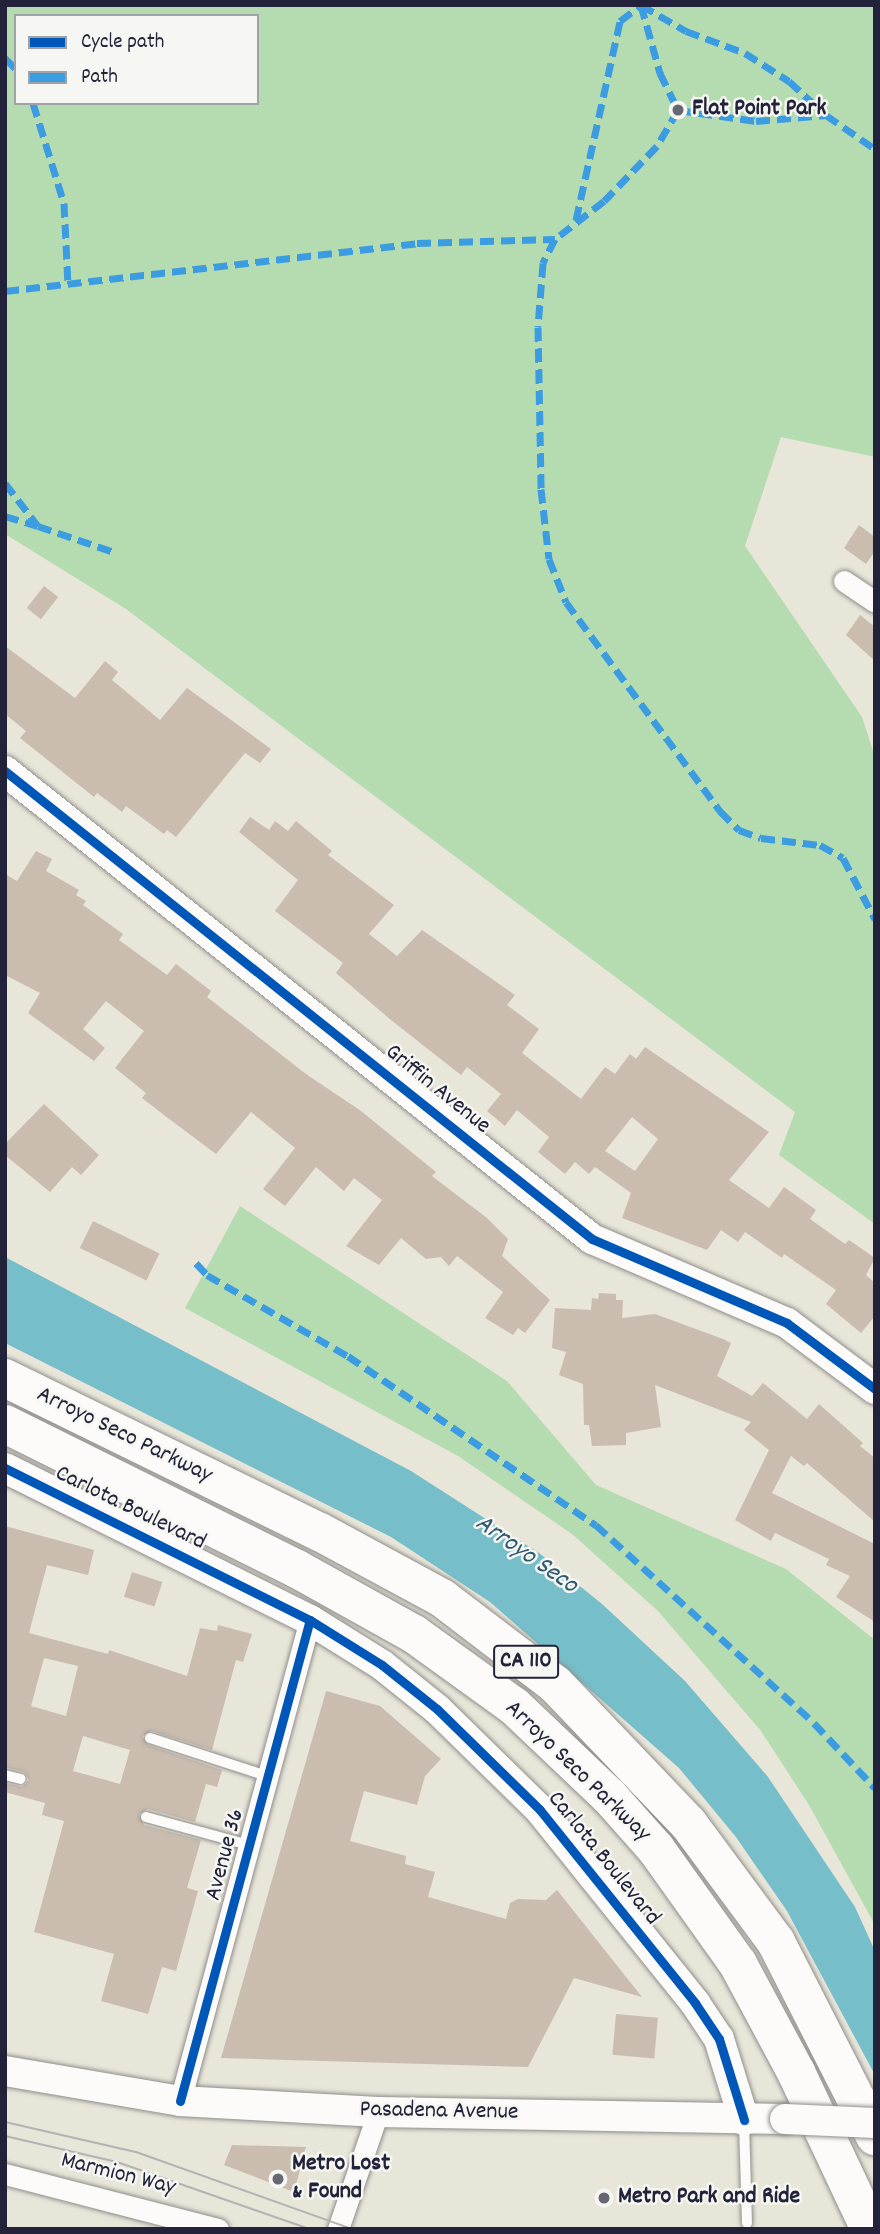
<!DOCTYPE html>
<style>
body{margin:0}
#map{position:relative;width:880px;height:2234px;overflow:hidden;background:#e8e5d9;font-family:Dekko,sans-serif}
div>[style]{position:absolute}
.green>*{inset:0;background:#b5dbb0}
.water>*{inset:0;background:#76beca}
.building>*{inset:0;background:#cabdaf;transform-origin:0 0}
.roads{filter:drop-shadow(0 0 2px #8f8e8b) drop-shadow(0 0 2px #8f8e8b)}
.lane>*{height:10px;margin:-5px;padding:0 5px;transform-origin:5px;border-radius:5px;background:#fcfbf9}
.street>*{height:21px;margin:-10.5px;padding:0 10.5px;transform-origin:10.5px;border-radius:10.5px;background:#fcfbf9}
.secondary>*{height:30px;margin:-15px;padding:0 15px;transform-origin:15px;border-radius:15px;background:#fcfbf9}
.highway>*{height:38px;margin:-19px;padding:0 19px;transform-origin:19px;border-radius:19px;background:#fcfbf9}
.tram>*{height:2px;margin:-1px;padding:0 1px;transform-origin:1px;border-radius:1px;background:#b3b3b4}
.bridges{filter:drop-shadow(0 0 2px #8f8e8b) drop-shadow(0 0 2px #8f8e8b)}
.secondary-bridge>*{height:30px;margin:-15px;padding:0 15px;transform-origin:15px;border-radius:15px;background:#fcfbf9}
.quiet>*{height:7px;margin-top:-3.5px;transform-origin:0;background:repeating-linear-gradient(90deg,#3c9ce2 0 14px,transparent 0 21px)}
.cycleway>*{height:9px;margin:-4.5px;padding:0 4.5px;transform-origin:4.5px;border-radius:4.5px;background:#0057b8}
.dots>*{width:19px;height:19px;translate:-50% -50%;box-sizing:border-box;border:4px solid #f6f6f2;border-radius:50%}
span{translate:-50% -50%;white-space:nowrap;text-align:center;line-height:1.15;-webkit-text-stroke:5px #f6f6f2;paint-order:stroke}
.shield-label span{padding:2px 5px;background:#f6f6f2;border:2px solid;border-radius:5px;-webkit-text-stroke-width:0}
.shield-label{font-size:23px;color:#22223b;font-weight:700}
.poi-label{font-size:24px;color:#22223b;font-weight:700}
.left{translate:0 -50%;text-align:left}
.street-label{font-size:24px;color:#22223b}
.water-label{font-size:26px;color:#305a72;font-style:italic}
.frame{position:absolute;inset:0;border:7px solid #22223b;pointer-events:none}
.legend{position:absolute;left:14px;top:14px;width:245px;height:91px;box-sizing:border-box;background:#f6f6f2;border:2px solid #a1a1a9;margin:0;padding:9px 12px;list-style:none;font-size:21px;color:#22223b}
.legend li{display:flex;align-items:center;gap:14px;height:35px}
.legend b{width:35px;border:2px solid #a1a1a9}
</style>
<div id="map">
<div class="green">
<i style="clip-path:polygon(evenodd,5px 5px,875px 5px,875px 457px,781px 437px,745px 546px,862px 717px,875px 757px,875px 1224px,779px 1155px,795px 1112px,126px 609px,5px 534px,5px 5px,16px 16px,257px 16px,257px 103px,16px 103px,16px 16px)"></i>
<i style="clip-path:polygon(240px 1206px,507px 1381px,596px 1485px,786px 1569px,875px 1640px,875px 1925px,809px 1805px,761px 1731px,658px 1611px,572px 1534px,458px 1456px,185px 1308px)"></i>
</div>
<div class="water">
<i style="clip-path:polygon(5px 1257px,411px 1471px,539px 1553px,602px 1604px,685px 1681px,768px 1777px,855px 1907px,875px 1951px,875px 2075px,787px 1911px,736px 1837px,679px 1768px,490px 1602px,391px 1537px,5px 1343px)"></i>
</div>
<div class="building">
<i style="clip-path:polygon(859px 525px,875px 537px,875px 551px,866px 564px,844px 548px)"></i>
<i style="left:44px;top:586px;width:18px;height:28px;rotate:38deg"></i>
<i style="clip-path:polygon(860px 615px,875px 627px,875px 661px,846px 635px)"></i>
<i style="clip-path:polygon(5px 646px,75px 698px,105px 661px,118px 672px,112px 680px,160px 720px,187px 688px,271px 749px,260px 763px,245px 753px,176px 837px,167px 830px,164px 834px,126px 806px,122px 812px,97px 793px,94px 797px,20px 738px,26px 731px,5px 714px)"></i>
<i style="clip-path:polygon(evenodd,250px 817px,269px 830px,275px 821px,288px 831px,296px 821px,332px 851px,328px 855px,394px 905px,369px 934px,397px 956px,422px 930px,515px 995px,507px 1005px,539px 1029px,522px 1053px,581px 1099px,605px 1067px,615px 1074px,630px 1054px,636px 1059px,645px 1047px,769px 1132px,729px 1180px,769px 1208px,784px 1187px,816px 1210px,810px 1219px,845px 1244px,849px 1240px,875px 1258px,866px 1275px,875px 1283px,875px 1316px,861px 1333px,826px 1304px,836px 1290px,784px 1254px,782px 1258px,745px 1232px,738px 1242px,721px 1230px,707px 1250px,622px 1218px,631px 1193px,595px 1167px,589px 1174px,575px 1162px,565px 1174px,538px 1152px,549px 1137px,517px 1110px,505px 1126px,487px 1111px,501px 1094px,467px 1067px,461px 1075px,391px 1020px,336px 973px,343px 963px,275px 911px,298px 880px,239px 832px,250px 817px,632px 1117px,658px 1139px,635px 1171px,605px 1151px,632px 1117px)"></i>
<i style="clip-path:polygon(36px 851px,52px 859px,46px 871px,79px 890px,76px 895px,86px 901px,83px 905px,123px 934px,119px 940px,167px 975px,176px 964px,211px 991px,207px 997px,306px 1074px,361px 1111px,436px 1172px,432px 1176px,487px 1218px,508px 1239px,502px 1256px,550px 1300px,525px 1333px,518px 1328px,513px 1335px,485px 1318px,503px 1292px,457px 1256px,449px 1266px,441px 1257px,426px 1259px,401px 1238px,379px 1265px,346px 1246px,382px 1200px,354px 1178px,344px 1191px,316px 1167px,285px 1206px,263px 1189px,295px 1148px,251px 1112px,216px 1154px,164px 1115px,142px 1098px,146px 1093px,115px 1068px,144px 1031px,106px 1001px,83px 1029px,105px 1048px,94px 1061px,28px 1013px,40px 993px,5px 975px,5px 874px,17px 881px)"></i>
<i style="clip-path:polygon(44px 1104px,99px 1155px,81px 1175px,72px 1167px,50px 1192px,5px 1155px,5px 1144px)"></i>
<i style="left:93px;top:1221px;width:74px;height:30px;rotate:26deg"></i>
<i style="clip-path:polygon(599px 1293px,616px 1294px,616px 1300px,623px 1300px,622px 1318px,655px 1314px,723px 1339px,731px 1343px,717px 1376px,752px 1396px,763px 1383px,807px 1419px,819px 1404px,863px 1443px,860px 1446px,875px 1458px,875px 1522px,807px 1463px,804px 1466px,791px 1456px,772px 1493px,875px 1544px,875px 1622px,836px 1597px,850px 1576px,826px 1565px,829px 1559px,775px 1533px,771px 1541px,735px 1520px,769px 1450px,744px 1430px,751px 1422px,655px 1385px,661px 1427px,626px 1433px,626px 1445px,592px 1446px,589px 1425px,584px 1425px,583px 1384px,559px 1375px,566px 1352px,552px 1348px,555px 1308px,591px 1310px,592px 1298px,598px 1299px)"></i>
<i style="clip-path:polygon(evenodd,5px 1526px,94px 1550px,88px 1575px,47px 1565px,29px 1633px,108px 1654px,109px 1650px,187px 1676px,200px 1628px,217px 1631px,218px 1625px,252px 1634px,243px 1662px,236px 1660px,212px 1750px,152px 1731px,142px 1736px,148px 1745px,222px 1770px,217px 1787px,206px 1784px,195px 1822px,148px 1809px,139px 1814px,144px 1825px,201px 1840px,187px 1888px,198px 1891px,176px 1971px,162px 1967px,148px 2014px,101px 2001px,114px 1954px,34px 1932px,64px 1821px,42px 1815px,45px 1803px,5px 1792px,5px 1783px,22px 1787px,29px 1780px,24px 1772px,5px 1767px,5px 1526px,44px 1658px,78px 1666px,66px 1716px,31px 1706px,44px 1658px,5px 1526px,83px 1736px,130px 1750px,120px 1784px,73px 1771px,83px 1736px)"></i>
<i style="left:132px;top:1572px;width:32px;height:26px;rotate:18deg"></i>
<i style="clip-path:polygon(326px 1691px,380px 1706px,441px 1759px,425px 1776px,417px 1805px,364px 1791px,350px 1841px,406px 1856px,405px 1864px,435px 1872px,428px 1897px,506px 1919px,510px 1903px,518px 1899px,546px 1900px,557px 1890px,642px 1997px,574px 1978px,528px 2067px,221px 2058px)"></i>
<i style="left:616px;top:2014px;width:42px;height:41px;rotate:5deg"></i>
<i style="clip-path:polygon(232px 2145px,306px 2147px,294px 2192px,224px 2165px)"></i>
</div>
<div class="roads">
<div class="lane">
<i style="left:150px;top:1738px;width:123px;rotate:18deg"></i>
<i style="left:5px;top:1775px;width:16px;rotate:14deg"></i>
<i style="left:146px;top:1817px;width:107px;rotate:15.2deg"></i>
<i style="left:744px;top:2123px;width:100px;rotate:88.3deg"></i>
</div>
<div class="street">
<i style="left:844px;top:581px;width:37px;rotate:34deg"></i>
<i style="left:180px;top:2101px;width:498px;rotate:-74.9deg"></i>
<i style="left:5px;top:2174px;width:220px;rotate:14.5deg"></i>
<i style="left:338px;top:2229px;width:124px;rotate:-71.1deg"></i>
</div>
<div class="secondary">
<i style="left:5px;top:771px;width:751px;rotate:38.56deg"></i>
<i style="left:592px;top:1239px;width:212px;rotate:23.3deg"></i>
<i style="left:787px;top:1323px;width:110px;rotate:36.9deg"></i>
<i style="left:5px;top:1468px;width:341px;rotate:26.5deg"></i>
<i style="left:310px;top:1620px;width:85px;rotate:32deg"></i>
<i style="left:382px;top:1665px;width:70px;rotate:38.7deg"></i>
<i style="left:437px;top:1709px;width:144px;rotate:44.4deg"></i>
<i style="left:540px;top:1810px;width:248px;rotate:51.2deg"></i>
<i style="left:695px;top:2003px;width:43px;rotate:56.3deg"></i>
<i style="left:719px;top:2039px;width:85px;rotate:72.8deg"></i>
<i style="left:5px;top:2071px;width:178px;rotate:9.7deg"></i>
<i style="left:180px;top:2101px;width:198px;rotate:3.2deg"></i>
<i style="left:378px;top:2112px;width:407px;rotate:1deg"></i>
</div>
<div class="highway">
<i style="left:5px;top:1378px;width:351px;rotate:26.1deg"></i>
<i style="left:320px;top:1532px;width:139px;rotate:28.4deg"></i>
<i style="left:442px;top:1598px;width:142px;rotate:37.3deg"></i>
<i style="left:555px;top:1684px;width:192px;rotate:46.3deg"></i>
<i style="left:688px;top:1823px;width:148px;rotate:53.5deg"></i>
<i style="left:776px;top:1942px;width:218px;rotate:63deg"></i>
<i style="left:5px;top:1424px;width:326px;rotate:26.4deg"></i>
<i style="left:297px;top:1569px;width:134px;rotate:29.1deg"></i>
<i style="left:414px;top:1634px;width:123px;rotate:35.8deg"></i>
<i style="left:514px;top:1706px;width:131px;rotate:43.5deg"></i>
<i style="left:609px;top:1796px;width:71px;rotate:48.4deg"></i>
<i style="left:656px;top:1849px;width:141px;rotate:54.5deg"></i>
<i style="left:738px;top:1964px;width:123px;rotate:61.8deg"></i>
<i style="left:796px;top:2072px;width:174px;rotate:64.8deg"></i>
</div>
</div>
<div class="tram">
<i style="left:5px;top:2122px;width:134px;rotate:12.9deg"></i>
<i style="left:136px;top:2152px;width:229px;rotate:19.6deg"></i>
<i style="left:5px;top:2136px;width:115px;rotate:13.1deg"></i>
<i style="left:117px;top:2162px;width:203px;rotate:19.2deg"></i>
</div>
<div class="bridges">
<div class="secondary-bridge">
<i style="left:785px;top:2119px;width:90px;rotate:2.5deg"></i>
</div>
</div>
<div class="quiet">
<i style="left:641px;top:5px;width:52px;rotate:30deg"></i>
<i style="left:686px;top:31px;width:63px;rotate:20.4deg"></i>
<i style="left:745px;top:53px;width:52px;rotate:32.5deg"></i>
<i style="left:789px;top:81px;width:50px;rotate:42.6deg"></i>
<i style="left:826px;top:115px;width:60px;rotate:34.8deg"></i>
<i style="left:5px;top:58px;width:16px;rotate:45deg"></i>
<i style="left:33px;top:103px;width:105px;rotate:72.8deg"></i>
<i style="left:64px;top:203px;width:81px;rotate:87.2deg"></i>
<i style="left:678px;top:110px;width:42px;rotate:120.3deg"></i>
<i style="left:657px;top:146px;width:76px;rotate:133.9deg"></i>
<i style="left:604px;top:201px;width:62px;rotate:142.2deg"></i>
<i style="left:555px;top:239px;width:27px;rotate:117deg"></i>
<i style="left:543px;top:263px;width:64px;rotate:94.5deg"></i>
<i style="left:538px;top:327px;width:162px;rotate:88.9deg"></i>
<i style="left:541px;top:489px;width:70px;rotate:83.5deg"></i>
<i style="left:549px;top:559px;width:46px;rotate:68.4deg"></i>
<i style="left:566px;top:602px;width:260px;rotate:53.6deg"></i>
<i style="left:720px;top:811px;width:27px;rotate:45deg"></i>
<i style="left:739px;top:830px;width:23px;rotate:20deg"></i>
<i style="left:761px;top:838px;width:59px;rotate:6.8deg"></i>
<i style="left:820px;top:845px;width:26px;rotate:29deg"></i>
<i style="left:843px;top:858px;width:69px;rotate:62.3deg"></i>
<i style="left:678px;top:110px;width:79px;rotate:8deg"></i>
<i style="left:756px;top:121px;width:70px;rotate:-4.9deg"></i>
<i style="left:576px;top:220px;width:204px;rotate:-77.5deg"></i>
<i style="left:620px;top:21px;width:26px;rotate:-37deg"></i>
<i style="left:641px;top:5px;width:71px;rotate:74.4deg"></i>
<i style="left:660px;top:73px;width:41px;rotate:64.1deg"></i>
<i style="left:5px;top:291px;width:415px;rotate:-6.6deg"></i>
<i style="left:417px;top:243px;width:138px;rotate:-1.7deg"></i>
<i style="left:5px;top:483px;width:54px;rotate:52.5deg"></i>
<i style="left:38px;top:526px;width:80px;rotate:18.9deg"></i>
<i style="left:5px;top:516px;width:34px;rotate:17deg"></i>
<i style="left:196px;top:1263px;width:16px;rotate:47deg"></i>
<i style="left:207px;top:1275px;width:163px;rotate:29.9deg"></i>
<i style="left:348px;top:1356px;width:300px;rotate:34.3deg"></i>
<i style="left:596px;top:1525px;width:294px;rotate:42.2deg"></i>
<i style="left:814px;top:1723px;width:89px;rotate:46.8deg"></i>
</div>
<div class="cycleway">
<i style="left:5px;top:771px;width:751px;rotate:38.56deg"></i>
<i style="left:592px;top:1239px;width:212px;rotate:23.3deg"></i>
<i style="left:787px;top:1323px;width:110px;rotate:36.9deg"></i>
<i style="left:5px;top:1468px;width:341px;rotate:26.5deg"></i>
<i style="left:310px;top:1620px;width:85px;rotate:32deg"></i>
<i style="left:382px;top:1665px;width:70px;rotate:38.7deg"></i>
<i style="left:437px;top:1709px;width:144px;rotate:44.4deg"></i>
<i style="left:540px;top:1810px;width:248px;rotate:51.2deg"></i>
<i style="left:695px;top:2003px;width:43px;rotate:56.3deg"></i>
<i style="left:719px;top:2039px;width:85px;rotate:72.8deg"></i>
<i style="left:180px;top:2101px;width:498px;rotate:-74.9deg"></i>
</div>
<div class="dots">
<i style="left:678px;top:110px;background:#676672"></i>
<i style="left:278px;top:2179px;background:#676672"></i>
<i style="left:604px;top:2198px;background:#676672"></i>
</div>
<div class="shield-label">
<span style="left:526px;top:1662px">CA 110</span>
</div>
<div class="poi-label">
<span class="left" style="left:692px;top:110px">Flat Point Park</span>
<span class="left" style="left:292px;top:2179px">Metro Lost<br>&amp; Found</span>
<span class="left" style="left:618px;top:2198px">Metro Park and Ride</span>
</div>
<div class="street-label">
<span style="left:437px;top:1090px;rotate:39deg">Griffin Avenue</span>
<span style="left:124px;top:1436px;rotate:26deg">Arroyo Seco Parkway</span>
<span style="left:130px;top:1509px;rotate:26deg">Carlota Boulevard</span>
<span style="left:577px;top:1772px;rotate:44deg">Arroyo Seco Parkway</span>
<span style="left:226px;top:1855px;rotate:-75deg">Avenue 36</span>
<span style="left:603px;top:1859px;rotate:51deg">Carlota Boulevard</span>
<span style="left:439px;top:2112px;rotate:1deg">Pasadena Avenue</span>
<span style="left:118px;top:2175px;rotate:14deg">Marmion Way</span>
</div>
<div class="water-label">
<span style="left:526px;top:1555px;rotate:35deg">Arroyo Seco</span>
</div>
<div class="frame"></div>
<ul class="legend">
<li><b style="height:9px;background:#0057b8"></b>Cycle path</li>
<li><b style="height:9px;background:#3c9ce2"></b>Path</li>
</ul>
</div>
